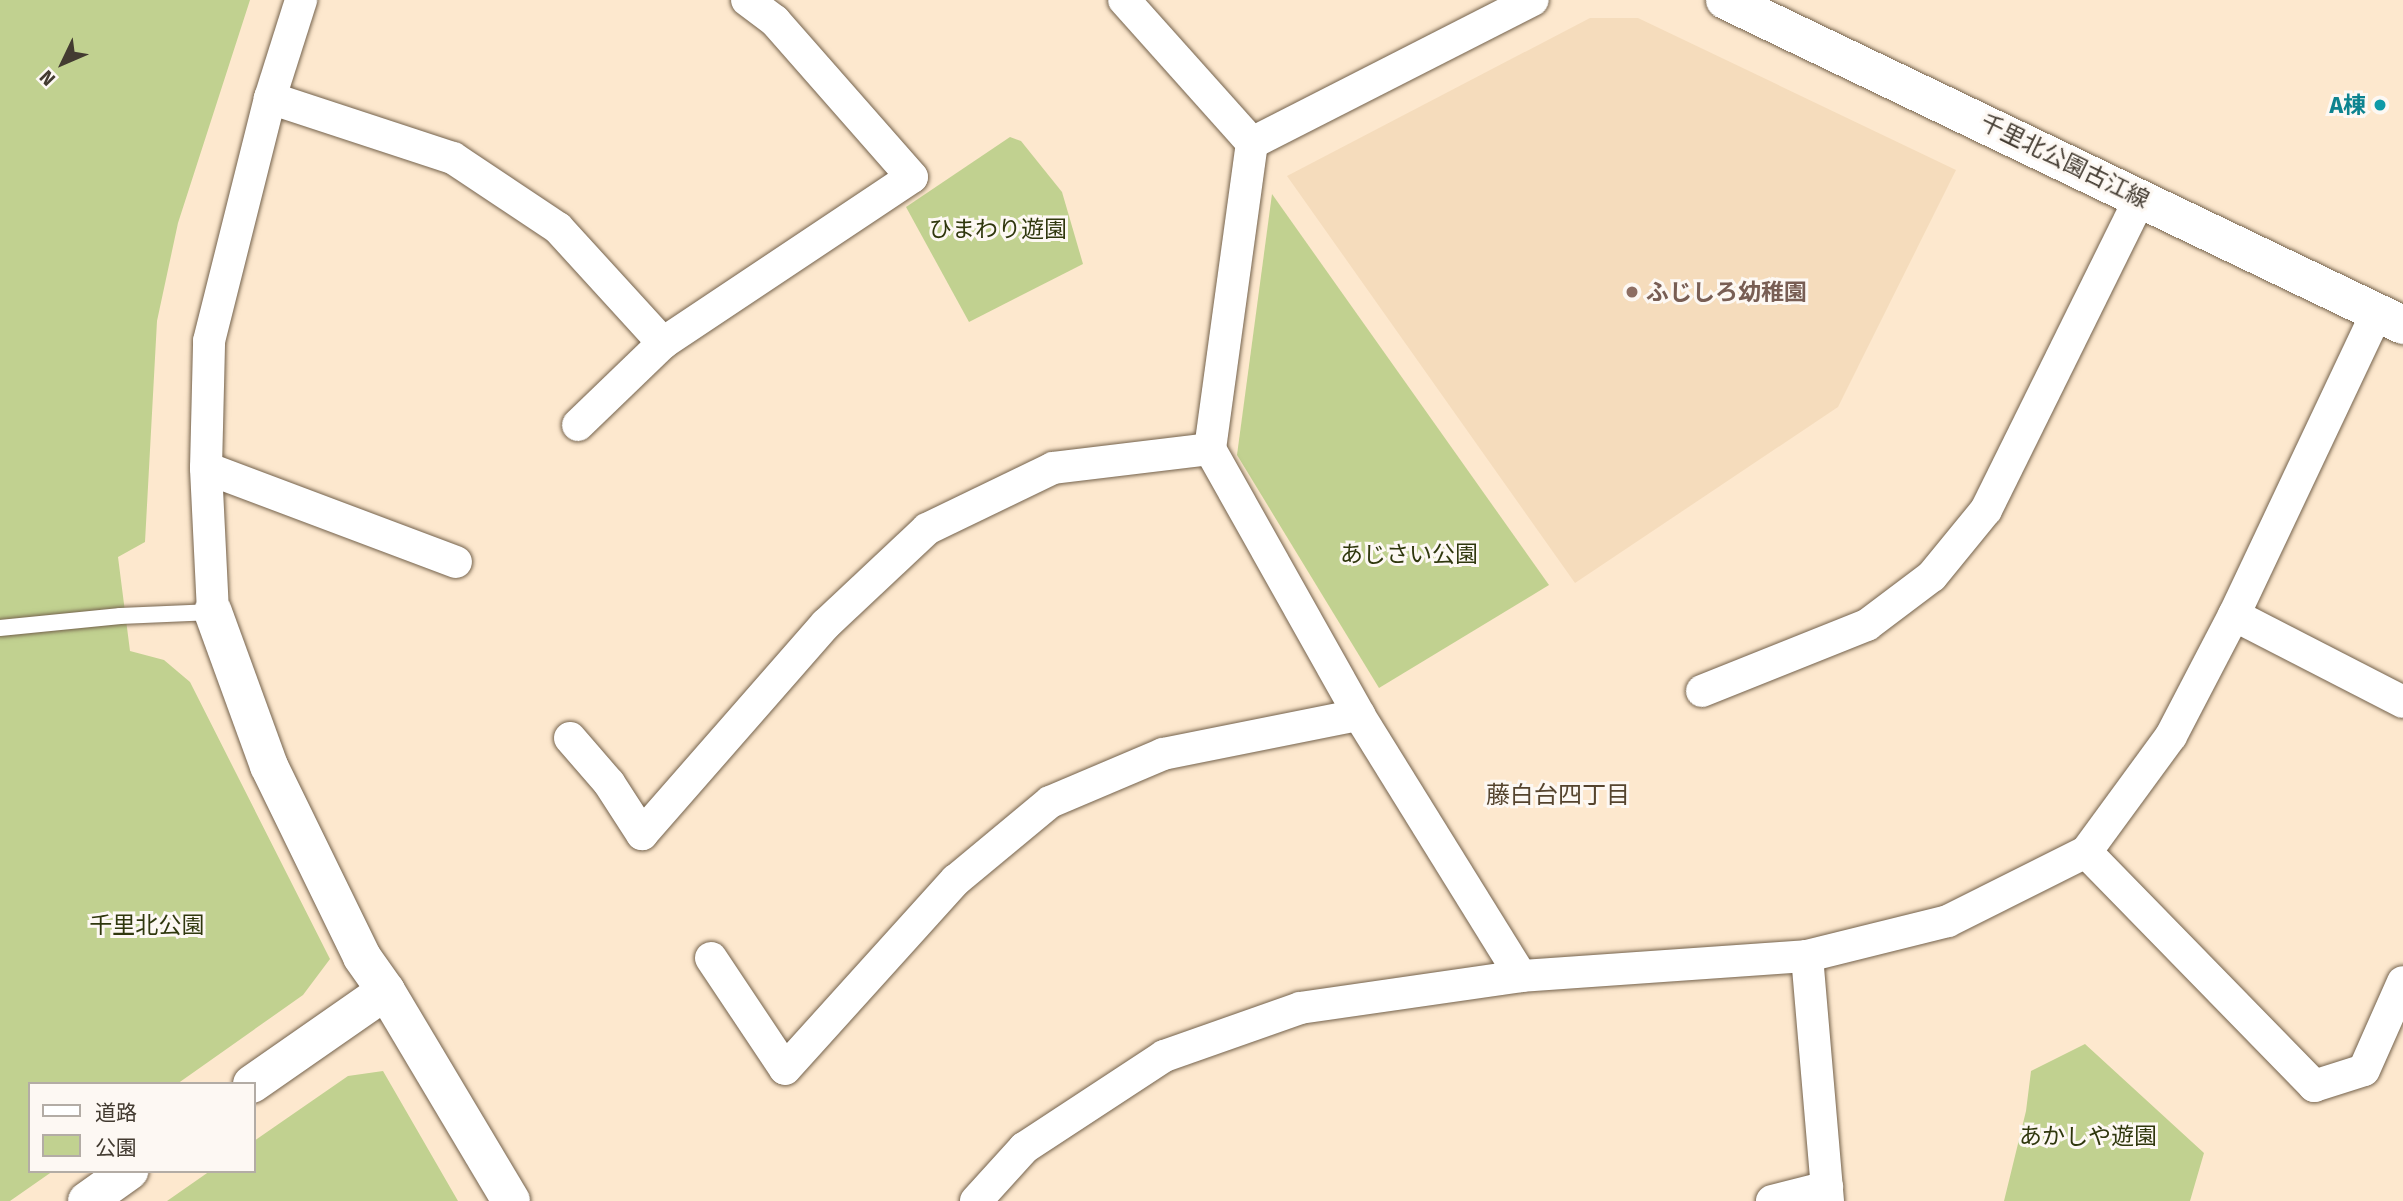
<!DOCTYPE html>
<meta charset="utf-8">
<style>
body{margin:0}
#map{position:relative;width:2403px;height:1201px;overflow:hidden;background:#fde8ce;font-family:"Fira Sans","Noto Sans JP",sans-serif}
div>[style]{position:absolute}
.built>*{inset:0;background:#f5dcbc}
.green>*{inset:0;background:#c1d190}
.roads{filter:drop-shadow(0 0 2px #74624c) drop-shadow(0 0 2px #74624c)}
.lane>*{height:16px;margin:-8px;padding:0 8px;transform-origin:8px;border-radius:8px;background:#fff}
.street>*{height:32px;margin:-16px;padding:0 16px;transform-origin:16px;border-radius:16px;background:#fff}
.secondary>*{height:38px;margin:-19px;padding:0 19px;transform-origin:19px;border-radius:19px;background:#fff}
.dots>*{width:19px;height:19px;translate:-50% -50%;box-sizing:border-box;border:4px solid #fdf8f3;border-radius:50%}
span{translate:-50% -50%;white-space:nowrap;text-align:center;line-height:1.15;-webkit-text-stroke:6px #fdf8f3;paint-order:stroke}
.culture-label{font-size:23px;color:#0d838f;font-weight:700}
.right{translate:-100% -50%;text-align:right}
.street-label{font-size:23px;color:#433b31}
.park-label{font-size:23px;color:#2f370d}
.education-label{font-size:23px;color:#785e54;font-weight:700}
.left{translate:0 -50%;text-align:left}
.neighbourhood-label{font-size:24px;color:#55442e}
.legend{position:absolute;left:28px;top:1082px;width:228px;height:91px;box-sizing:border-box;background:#fdf8f3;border:2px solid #b3aca5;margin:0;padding:9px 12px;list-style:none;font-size:21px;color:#433b31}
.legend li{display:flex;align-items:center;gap:14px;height:35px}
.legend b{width:35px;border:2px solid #b3aca5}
.north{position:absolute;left:28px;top:28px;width:70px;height:70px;-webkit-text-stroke:5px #fdf8f3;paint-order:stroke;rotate:226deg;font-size:19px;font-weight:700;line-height:28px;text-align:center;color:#433b31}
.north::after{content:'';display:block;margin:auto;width:24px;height:32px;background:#433b31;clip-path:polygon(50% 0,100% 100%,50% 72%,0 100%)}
</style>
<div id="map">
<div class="built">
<i style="clip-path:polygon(1590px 18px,1638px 18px,1956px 170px,1838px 407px,1575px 583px,1287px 176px)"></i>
</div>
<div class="green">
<i style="clip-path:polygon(0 0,250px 0,178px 223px,157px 321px,145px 542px,118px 557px,130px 651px,164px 660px,190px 682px,330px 959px,303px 995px,177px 1084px,30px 1084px,30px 1171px,53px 1171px,10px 1201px,0 1201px)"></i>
<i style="clip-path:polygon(1010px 137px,1021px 141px,1062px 192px,1083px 264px,969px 322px,906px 207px)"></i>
<i style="clip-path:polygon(1272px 194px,1549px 585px,1379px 688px,1237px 455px)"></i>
<i style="clip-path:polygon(2085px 1044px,2204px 1153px,2190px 1201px,2004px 1201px,2026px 1111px,2031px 1071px)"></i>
<i style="clip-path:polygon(383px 1071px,458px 1201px,167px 1201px,210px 1171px,254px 1171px,254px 1141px,348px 1076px)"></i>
</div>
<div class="roads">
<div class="lane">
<i style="left:0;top:628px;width:121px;rotate:-5.7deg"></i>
<i style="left:120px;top:616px;width:93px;rotate:-2.5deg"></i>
</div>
<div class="street">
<i style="left:270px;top:98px;width:193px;rotate:18.2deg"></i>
<i style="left:453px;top:158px;width:126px;rotate:33.7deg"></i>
<i style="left:558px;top:228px;width:156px;rotate:47.6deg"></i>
<i style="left:663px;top:343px;width:299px;rotate:-33.7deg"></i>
<i style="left:912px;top:177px;width:208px;rotate:-131.3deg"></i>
<i style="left:775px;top:21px;width:35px;rotate:-143deg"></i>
<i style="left:1252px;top:143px;width:315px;rotate:-27deg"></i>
<i style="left:578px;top:425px;width:118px;rotate:-44deg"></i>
<i style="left:1210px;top:449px;width:305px;rotate:60.7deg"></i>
<i style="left:1359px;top:715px;width:307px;rotate:58.2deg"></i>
<i style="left:206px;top:468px;width:267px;rotate:20.6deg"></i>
<i style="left:213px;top:612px;width:144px;rotate:-92.8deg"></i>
<i style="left:206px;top:468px;width:127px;rotate:-88.6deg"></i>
<i style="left:209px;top:341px;width:251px;rotate:-75.9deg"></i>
<i style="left:270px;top:98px;width:103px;rotate:-72.4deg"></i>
<i style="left:2234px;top:615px;width:190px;rotate:27.2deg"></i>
<i style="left:1702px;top:691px;width:178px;rotate:-21.8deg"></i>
<i style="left:1867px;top:625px;width:81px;rotate:-37deg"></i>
<i style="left:1932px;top:576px;width:85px;rotate:-50.7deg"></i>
<i style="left:1986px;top:510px;width:348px;rotate:-63.7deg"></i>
<i style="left:570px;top:738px;width:60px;rotate:49.1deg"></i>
<i style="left:609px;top:783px;width:61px;rotate:57.1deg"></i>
<i style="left:642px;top:834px;width:279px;rotate:-48.8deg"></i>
<i style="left:826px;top:624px;width:139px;rotate:-43.2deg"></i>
<i style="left:927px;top:529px;width:140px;rotate:-25.8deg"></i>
<i style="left:1053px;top:468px;width:158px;rotate:-6.9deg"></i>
<i style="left:1210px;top:449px;width:309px;rotate:-82.2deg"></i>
<i style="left:1252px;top:143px;width:192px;rotate:-131.8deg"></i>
<i style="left:2086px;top:852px;width:327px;rotate:45.7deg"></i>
<i style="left:2314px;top:1086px;width:52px;rotate:-17.7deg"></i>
<i style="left:2364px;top:1070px;width:96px;rotate:-66.1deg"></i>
<i style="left:1807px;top:956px;width:246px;rotate:85.1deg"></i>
<i style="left:711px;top:958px;width:133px;rotate:56.3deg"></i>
<i style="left:785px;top:1069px;width:255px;rotate:-47.9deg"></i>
<i style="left:956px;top:880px;width:122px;rotate:-39.7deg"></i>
<i style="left:1050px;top:802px;width:123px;rotate:-23deg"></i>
<i style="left:1163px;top:754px;width:200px;rotate:-11.3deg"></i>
<i style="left:976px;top:1201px;width:72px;rotate:-47.8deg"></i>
<i style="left:1024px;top:1148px;width:168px;rotate:-33.3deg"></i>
<i style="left:1164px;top:1056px;width:144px;rotate:-19.4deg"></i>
<i style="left:1300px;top:1008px;width:223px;rotate:-8.2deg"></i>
<i style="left:1521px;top:976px;width:287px;rotate:-4deg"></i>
<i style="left:1807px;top:956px;width:145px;rotate:-13.9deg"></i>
<i style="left:1948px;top:921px;width:154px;rotate:-26.6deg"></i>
<i style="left:2086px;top:852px;width:144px;rotate:-53.8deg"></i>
<i style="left:2171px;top:736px;width:136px;rotate:-62.5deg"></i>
<i style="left:2234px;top:615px;width:334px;rotate:-64.7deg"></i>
<i style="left:1772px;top:1201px;width:57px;rotate:-14.3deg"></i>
</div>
<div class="secondary">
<i style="left:1725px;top:0;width:752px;rotate:25.61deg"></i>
<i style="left:213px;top:612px;width:164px;rotate:70deg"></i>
<i style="left:269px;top:766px;width:212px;rotate:64deg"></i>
<i style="left:362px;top:957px;width:42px;rotate:54.8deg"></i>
<i style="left:252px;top:1084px;width:163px;rotate:-34.8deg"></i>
<i style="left:386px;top:991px;width:244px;rotate:59.2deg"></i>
<i style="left:87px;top:1201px;width:52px;rotate:-35.5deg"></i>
</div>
</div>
<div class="dots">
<i style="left:2380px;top:105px;background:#0f9aa8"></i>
<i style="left:1632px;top:292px;background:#8d6e63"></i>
</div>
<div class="culture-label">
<span class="right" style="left:2366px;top:105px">A棟</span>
</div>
<div class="street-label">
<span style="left:2065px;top:161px;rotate:26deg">千里北公園古江線</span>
</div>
<div class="park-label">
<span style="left:998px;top:229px">ひまわり遊園</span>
<span style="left:1409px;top:554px">あじさい公園</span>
<span style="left:147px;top:925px">千里北公園</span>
<span style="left:2088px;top:1136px">あかしや遊園</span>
</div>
<div class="education-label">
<span class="left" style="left:1646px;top:292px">ふじしろ幼稚園</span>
</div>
<div class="neighbourhood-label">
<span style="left:1558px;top:796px">藤白台四丁目</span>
</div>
<ul class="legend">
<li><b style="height:9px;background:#fff"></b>道路</li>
<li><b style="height:19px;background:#c1d190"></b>公園</li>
</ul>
<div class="north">N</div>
</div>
